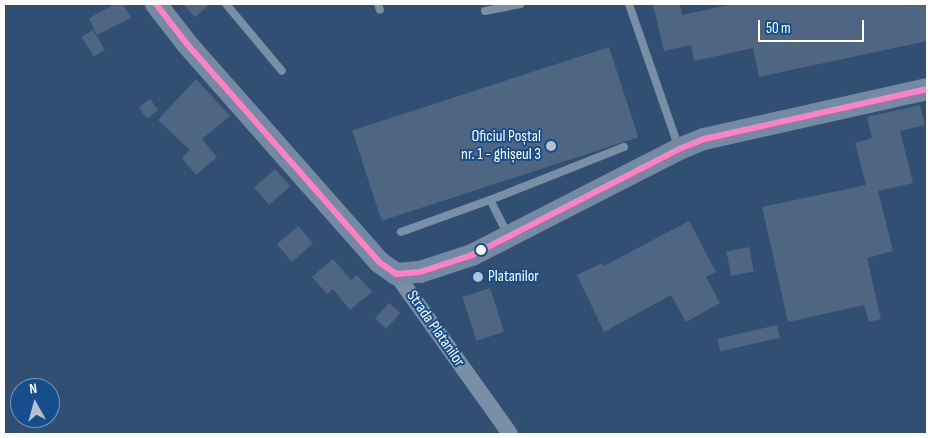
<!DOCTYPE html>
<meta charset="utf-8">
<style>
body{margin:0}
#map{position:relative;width:931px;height:438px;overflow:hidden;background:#314f72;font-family:"Sofia Sans Condensed",sans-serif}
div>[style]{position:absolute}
.building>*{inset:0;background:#4e6682;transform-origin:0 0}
.service>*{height:8px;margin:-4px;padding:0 4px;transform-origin:4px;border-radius:4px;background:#788fa6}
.minor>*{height:16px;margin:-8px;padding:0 8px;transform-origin:8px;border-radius:8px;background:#788fa6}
.secondary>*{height:22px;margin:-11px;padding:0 11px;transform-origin:11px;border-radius:11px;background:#738aa2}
.bus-1>*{height:6px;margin:-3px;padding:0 3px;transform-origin:3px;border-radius:3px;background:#ff80c5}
.dots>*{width:14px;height:14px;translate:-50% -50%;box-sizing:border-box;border:2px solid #164e8d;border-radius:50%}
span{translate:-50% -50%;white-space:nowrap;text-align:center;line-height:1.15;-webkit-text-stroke:4px #164e8d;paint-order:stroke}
.poi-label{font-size:16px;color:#fff}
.right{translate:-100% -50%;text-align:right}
.left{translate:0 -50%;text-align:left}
.street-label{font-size:16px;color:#fff}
.frame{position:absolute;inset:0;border:5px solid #fff;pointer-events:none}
.north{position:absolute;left:10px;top:378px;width:50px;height:50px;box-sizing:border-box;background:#164e8d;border:1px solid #7395bb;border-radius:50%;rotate:353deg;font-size:14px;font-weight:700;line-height:20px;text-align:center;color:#fff}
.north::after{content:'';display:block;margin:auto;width:18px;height:22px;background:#b7c1ce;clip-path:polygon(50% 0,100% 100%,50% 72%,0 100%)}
.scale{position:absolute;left:758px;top:20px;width:106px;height:22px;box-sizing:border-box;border:2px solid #fff;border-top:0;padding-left:6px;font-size:15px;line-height:18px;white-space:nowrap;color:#fff;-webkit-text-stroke:4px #164e8d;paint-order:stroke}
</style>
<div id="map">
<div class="building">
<i style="clip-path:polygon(116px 4px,123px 4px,131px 18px,97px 35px,89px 18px)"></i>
<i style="clip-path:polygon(183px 4px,210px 4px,195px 17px)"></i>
<i style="clip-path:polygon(653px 4px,680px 4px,682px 15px,734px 4px,927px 4px,927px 41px,759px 77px,753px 48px,694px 61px,691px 45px,664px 51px)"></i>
<i style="left:93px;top:30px;width:23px;height:13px;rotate:59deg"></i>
<i style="left:609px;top:47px;width:95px;height:270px;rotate:72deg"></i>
<i style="clip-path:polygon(196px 79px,230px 116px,202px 139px,217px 157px,196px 175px,182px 158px,190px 150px,158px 120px)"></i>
<i style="left:150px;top:99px;width:14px;height:14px;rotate:54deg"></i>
<i style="clip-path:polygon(920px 105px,925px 125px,900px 131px,913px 183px,878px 191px,893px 251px,867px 258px,881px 319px,869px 322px,864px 305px,788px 322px,762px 207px,866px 185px,855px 143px,872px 138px,867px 117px)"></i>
<i style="left:275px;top:169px;width:23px;height:28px;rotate:49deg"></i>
<i style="clip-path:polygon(689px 221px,716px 272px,706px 277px,720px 303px,686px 322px,671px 295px,604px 332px,577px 275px,602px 263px,604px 266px)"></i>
<i style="left:298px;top:226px;width:23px;height:28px;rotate:49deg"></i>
<i style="left:749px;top:247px;width:25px;height:23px;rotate:79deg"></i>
<i style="clip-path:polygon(333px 259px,351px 280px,357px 275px,372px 292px,350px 310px,333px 289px,327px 294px,312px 277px)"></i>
<i style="left:490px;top:288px;width:46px;height:29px;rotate:72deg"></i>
<i style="left:389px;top:303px;width:15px;height:21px;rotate:42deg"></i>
<i style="left:777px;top:325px;width:13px;height:61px;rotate:77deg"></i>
</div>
<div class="service">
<i style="left:226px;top:4px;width:87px;rotate:50.1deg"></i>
<i style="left:378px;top:4px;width:6px;rotate:72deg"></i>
<i style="left:629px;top:4px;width:152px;rotate:70.9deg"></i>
<i style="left:485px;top:11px;width:36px;rotate:-11deg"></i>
<i style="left:401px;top:232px;width:95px;rotate:-19.8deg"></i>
<i style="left:508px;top:235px;width:39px;rotate:-117deg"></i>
<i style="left:490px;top:200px;width:144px;rotate:-21.6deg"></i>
</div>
<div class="minor">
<i style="left:396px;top:274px;width:196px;rotate:54.5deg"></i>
</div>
<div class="secondary">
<i style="left:156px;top:4px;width:51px;rotate:52.2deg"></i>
<i style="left:187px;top:44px;width:290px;rotate:48.6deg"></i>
<i style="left:379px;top:262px;width:21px;rotate:35deg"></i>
<i style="left:396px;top:274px;width:24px;rotate:-5deg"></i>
<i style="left:420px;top:272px;width:55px;rotate:-18.1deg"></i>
<i style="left:472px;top:255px;width:233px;rotate:-27.1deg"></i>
<i style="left:679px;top:149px;width:27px;rotate:-22deg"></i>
<i style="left:704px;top:139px;width:229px;rotate:-12.6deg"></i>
</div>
<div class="bus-1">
<i style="left:156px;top:4px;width:51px;rotate:52.2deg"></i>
<i style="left:187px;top:44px;width:290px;rotate:48.6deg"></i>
<i style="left:379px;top:262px;width:21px;rotate:35deg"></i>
<i style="left:396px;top:274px;width:24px;rotate:-5deg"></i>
<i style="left:420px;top:272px;width:55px;rotate:-18.1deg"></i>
<i style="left:472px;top:255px;width:233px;rotate:-27.1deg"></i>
<i style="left:679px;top:149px;width:27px;rotate:-22deg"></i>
<i style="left:704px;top:139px;width:229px;rotate:-12.6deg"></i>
</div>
<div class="dots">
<i style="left:551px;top:146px;background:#b7c1ce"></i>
<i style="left:481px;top:250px;background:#fff"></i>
<i style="left:478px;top:277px;background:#b7c1ce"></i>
</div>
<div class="poi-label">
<span class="right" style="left:541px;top:146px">Oficiul Poștal<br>nr. 1 - ghișeul 3</span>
<span class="left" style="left:488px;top:277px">Platanilor</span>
</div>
<div class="street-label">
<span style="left:435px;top:329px;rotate:55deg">Strada Platanilor</span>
</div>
<div class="frame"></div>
<div class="north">N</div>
<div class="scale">50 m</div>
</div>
